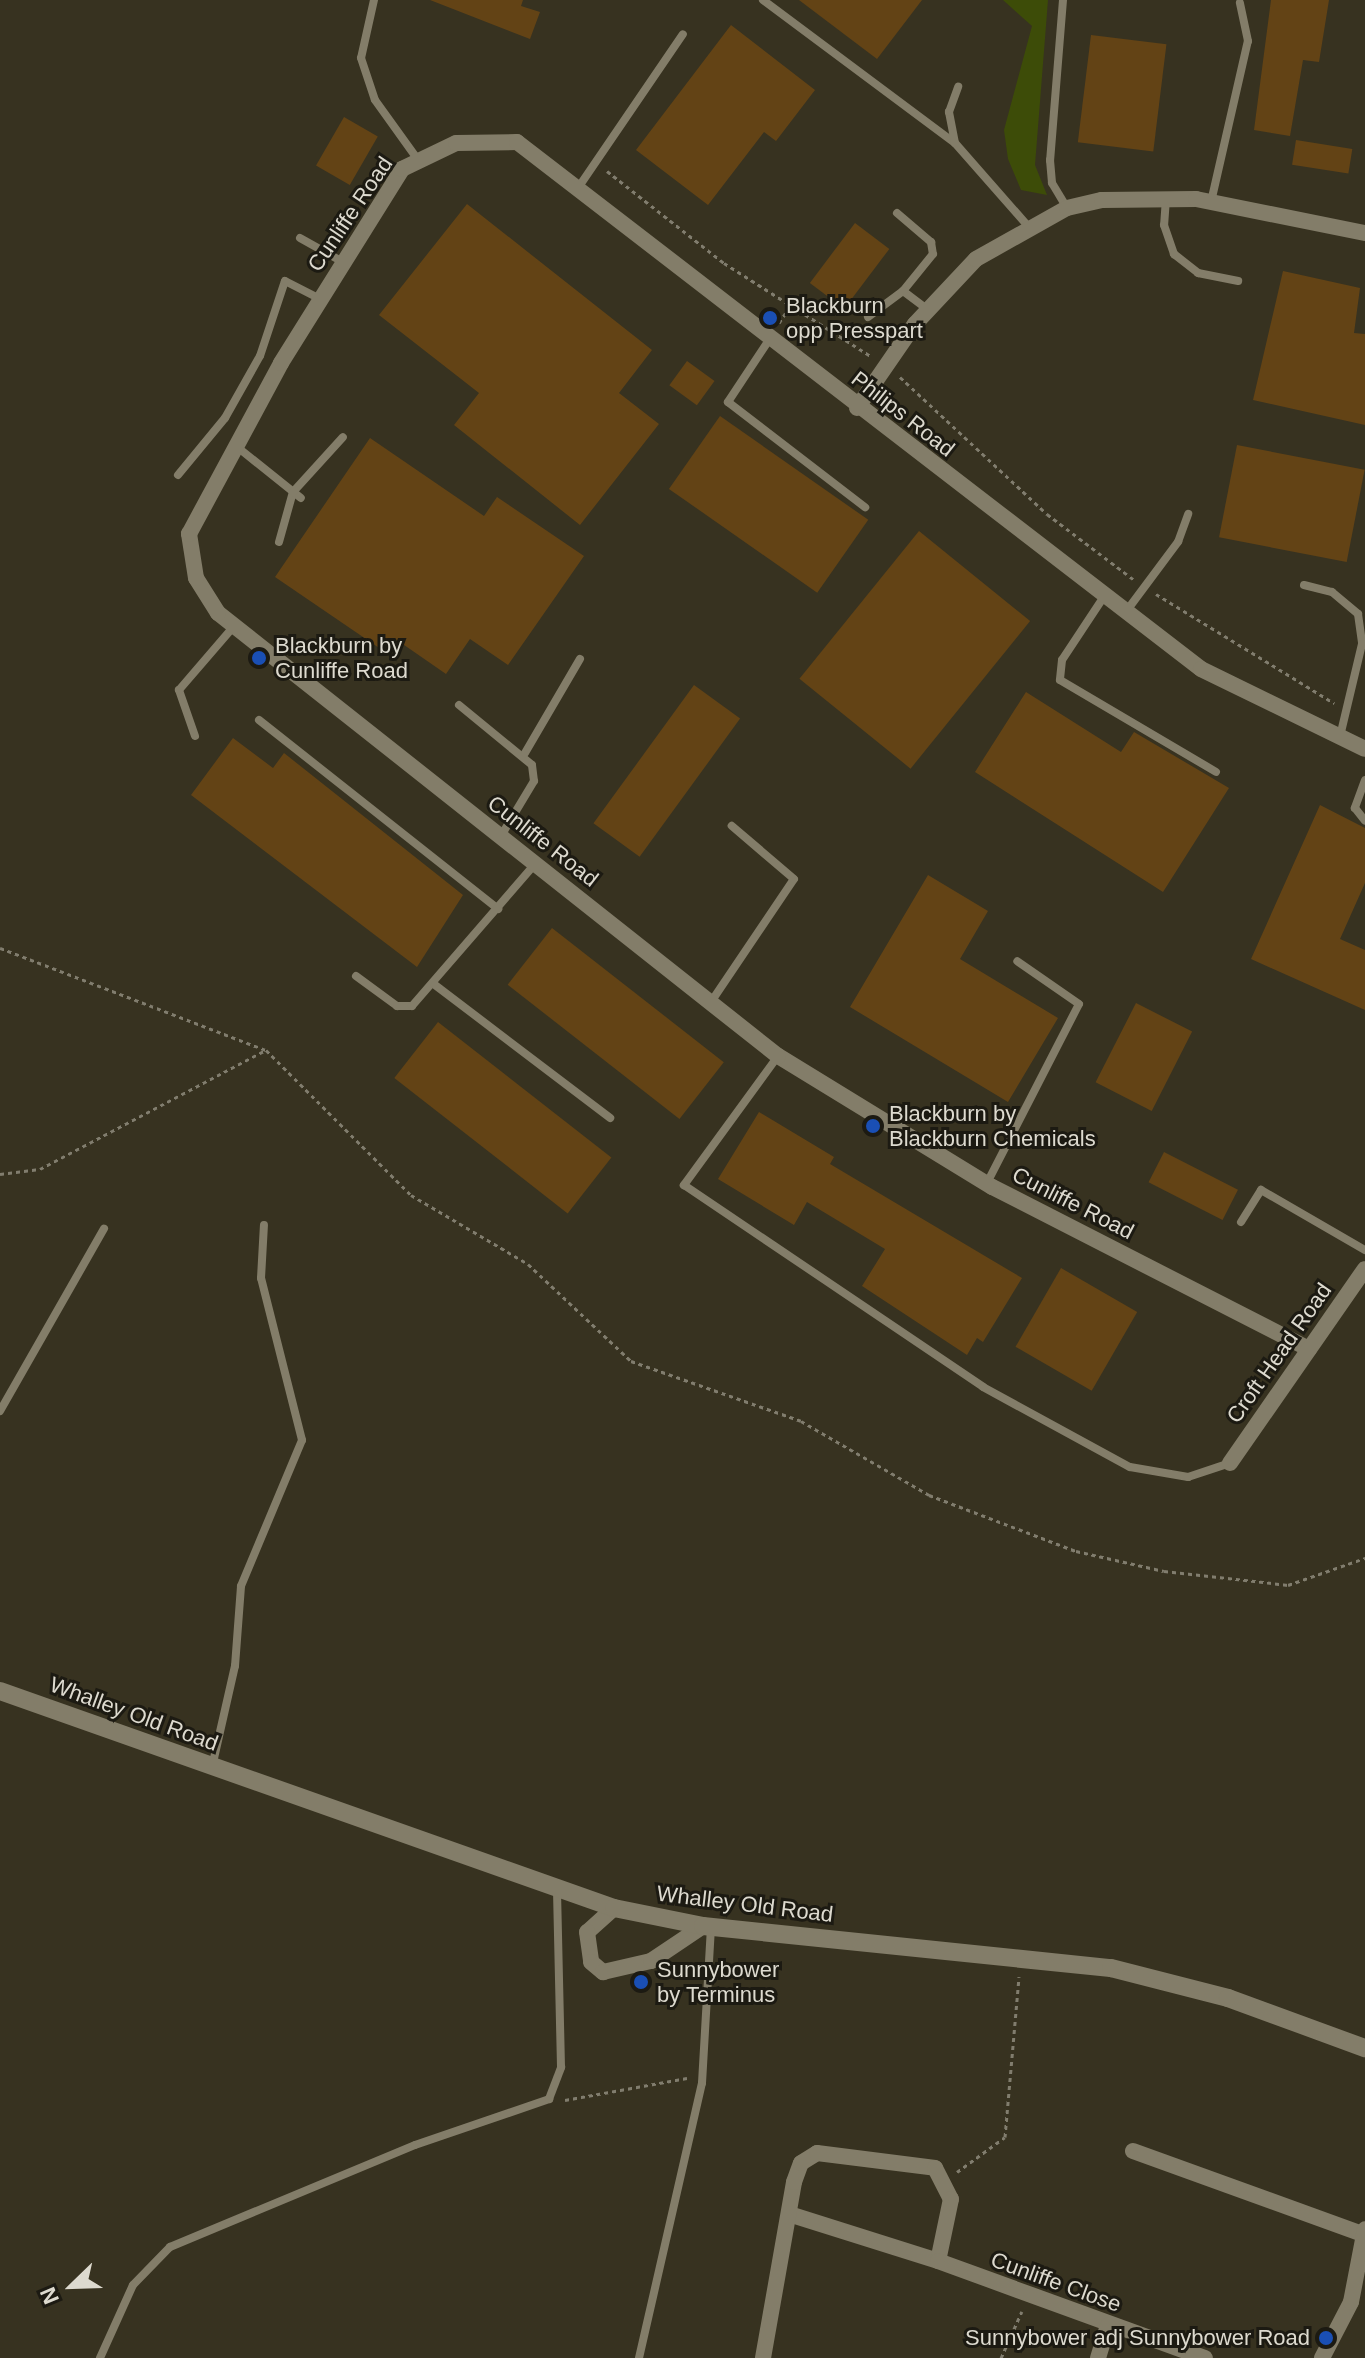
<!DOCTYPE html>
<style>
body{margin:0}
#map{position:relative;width:1365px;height:2358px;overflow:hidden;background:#373220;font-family:Arial,sans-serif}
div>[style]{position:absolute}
.green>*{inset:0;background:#3d4c08}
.building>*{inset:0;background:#634315;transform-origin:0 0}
.path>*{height:3px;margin-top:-1.5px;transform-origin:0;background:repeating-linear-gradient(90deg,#817d6e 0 4px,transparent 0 8px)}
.service>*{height:8px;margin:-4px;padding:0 4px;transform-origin:4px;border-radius:4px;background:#837d69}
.minor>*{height:16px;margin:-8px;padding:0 8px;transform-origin:8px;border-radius:8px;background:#837d69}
.tertiary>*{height:18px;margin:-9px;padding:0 9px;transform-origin:9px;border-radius:9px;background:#837d69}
.dots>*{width:22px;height:22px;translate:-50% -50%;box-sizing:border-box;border:4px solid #1c1a12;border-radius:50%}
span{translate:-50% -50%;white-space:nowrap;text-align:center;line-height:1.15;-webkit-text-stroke:6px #1c1a12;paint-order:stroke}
.street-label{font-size:22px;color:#dddacf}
.poi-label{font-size:22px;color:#dddacf}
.left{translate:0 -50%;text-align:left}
.right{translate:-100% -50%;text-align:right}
.north{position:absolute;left:32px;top:2246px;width:80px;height:80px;-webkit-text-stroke:6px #1c1a12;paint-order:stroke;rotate:247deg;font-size:22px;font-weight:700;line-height:32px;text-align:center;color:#dddacf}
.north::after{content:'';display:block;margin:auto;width:28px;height:36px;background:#dddacf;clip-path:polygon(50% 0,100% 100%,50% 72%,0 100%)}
</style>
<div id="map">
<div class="green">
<i style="clip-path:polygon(1003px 0,1048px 0,1035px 165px,1047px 195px,1021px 190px,1008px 159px,1004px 130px,1032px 26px)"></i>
</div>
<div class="building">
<i style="clip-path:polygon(430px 0,523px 0,521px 6px,540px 12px,530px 39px)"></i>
<i style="clip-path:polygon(799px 0,922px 0,877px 59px)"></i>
<i style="clip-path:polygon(1271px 0,1329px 0,1319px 62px,1303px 60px,1290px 136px,1254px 130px)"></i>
<i style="clip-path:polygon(731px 25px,815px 90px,776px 141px,764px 132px,708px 205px,636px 150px)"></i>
<i style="left:1091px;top:35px;width:76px;height:108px;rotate:7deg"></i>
<i style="left:344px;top:117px;width:39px;height:56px;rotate:30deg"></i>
<i style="left:1296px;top:140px;width:57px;height:25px;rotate:9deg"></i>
<i style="clip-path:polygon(467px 204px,652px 350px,619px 393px,659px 424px,580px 525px,454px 425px,479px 393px,379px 315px)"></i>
<i style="left:855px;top:223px;width:43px;height:75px;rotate:37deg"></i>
<i style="clip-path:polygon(1283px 271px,1360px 288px,1354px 333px,1365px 334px,1365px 425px,1253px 400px)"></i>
<i style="left:687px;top:361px;width:34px;height:30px;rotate:36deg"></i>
<i style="left:720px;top:416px;width:181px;height:89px;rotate:35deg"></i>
<i style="clip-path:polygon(370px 438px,484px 516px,497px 497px,584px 556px,508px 665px,470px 639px,446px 674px,394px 638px,385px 652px,275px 577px)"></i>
<i style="left:1237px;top:445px;width:130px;height:94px;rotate:11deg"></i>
<i style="left:919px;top:531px;width:143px;height:190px;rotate:39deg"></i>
<i style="left:694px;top:685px;width:57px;height:171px;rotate:36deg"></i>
<i style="clip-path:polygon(1026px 692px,1121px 752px,1134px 732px,1229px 788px,1163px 892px,975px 772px)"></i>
<i style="clip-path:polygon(233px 738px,273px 768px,284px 753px,463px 895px,417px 967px,191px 795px)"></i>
<i style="clip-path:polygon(1320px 805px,1365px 828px,1365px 883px,1340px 939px,1365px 950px,1365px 1010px,1251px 959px)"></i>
<i style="clip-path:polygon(928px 875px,988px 911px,960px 959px,1058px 1018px,1008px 1102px,850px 1007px)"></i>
<i style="left:552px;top:928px;width:218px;height:72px;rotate:38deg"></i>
<i style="left:1136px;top:1003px;width:63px;height:89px;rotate:27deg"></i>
<i style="left:438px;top:1022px;width:220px;height:71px;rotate:38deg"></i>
<i style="clip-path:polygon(759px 1112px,834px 1157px,830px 1164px,1022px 1278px,983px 1342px,977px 1338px,967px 1355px,862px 1286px,885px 1249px,807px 1202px,794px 1225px,718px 1179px)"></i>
<i style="left:1164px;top:1152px;width:83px;height:34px;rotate:27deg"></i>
<i style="left:1061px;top:1268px;width:88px;height:91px;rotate:30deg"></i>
</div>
<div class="path">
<i style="left:607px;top:171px;width:149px;rotate:38.2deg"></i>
<i style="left:724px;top:263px;width:175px;rotate:32.4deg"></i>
<i style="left:779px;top:323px;width:20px;rotate:-57deg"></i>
<i style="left:900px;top:377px;width:201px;rotate:43deg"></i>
<i style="left:1047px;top:514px;width:108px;rotate:37.1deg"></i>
<i style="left:1156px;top:594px;width:209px;rotate:31.5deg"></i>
<i style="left:0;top:948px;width:285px;rotate:21deg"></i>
<i style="left:266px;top:1050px;width:205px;rotate:45deg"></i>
<i style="left:411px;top:1195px;width:136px;rotate:30.5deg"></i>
<i style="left:528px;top:1264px;width:141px;rotate:43.3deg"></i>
<i style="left:631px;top:1361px;width:180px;rotate:19.4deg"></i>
<i style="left:801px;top:1421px;width:148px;rotate:30deg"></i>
<i style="left:929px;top:1495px;width:157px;rotate:20.9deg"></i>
<i style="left:1076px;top:1551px;width:90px;rotate:12.8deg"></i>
<i style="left:1164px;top:1571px;width:125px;rotate:6.4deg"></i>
<i style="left:1288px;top:1585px;width:82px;rotate:-19.3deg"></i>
<i style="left:0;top:1174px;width:40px;rotate:-7.1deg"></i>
<i style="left:40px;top:1169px;width:255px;rotate:-27.8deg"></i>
<i style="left:565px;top:2100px;width:124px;rotate:-10.2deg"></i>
<i style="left:957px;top:2172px;width:59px;rotate:-36.1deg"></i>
<i style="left:1005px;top:2137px;width:161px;rotate:-85deg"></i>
<i style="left:1001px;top:2358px;width:51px;rotate:-65.9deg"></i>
</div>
<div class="service">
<i style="left:374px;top:0;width:59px;rotate:102.6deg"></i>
<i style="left:361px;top:58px;width:44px;rotate:71.6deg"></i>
<i style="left:375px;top:100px;width:70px;rotate:54.3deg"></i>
<i style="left:763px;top:0;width:239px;rotate:36.7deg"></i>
<i style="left:955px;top:143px;width:111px;rotate:48.7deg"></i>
<i style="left:1063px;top:0;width:161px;rotate:94.6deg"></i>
<i style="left:1050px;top:160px;width:23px;rotate:85deg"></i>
<i style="left:1052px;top:183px;width:29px;rotate:59deg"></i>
<i style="left:955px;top:143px;width:32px;rotate:-101deg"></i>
<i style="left:949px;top:112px;width:27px;rotate:-70deg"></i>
<i style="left:578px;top:188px;width:186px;rotate:-55.7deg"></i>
<i style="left:1166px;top:198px;width:27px;rotate:94deg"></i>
<i style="left:1164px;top:225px;width:31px;rotate:71deg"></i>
<i style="left:1174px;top:254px;width:31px;rotate:38deg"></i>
<i style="left:1198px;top:273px;width:41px;rotate:11.3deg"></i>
<i style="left:1211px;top:202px;width:165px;rotate:-77.1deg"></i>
<i style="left:1248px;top:41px;width:39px;rotate:-102deg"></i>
<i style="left:897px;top:213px;width:45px;rotate:40.5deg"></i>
<i style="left:931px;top:242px;width:12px;rotate:81deg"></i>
<i style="left:933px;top:254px;width:48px;rotate:129deg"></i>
<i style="left:903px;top:291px;width:31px;rotate:37deg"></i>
<i style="left:300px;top:238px;width:49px;rotate:29.2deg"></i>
<i style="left:868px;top:317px;width:44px;rotate:-36.6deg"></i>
<i style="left:771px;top:337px;width:78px;rotate:123.5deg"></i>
<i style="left:728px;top:402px;width:173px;rotate:37.5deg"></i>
<i style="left:236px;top:446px;width:83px;rotate:38.7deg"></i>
<i style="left:178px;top:475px;width:74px;rotate:-50.5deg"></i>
<i style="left:225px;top:418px;width:71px;rotate:-60.6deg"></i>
<i style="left:260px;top:356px;width:79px;rotate:-71.6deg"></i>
<i style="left:285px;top:281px;width:39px;rotate:27deg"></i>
<i style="left:279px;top:542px;width:52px;rotate:-74.4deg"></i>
<i style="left:293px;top:492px;width:74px;rotate:-47.7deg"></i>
<i style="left:1304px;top:585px;width:29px;rotate:14deg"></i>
<i style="left:1332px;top:592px;width:34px;rotate:40deg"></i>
<i style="left:1358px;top:614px;width:30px;rotate:82deg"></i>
<i style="left:1362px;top:644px;width:95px;rotate:103.4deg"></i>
<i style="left:1103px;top:598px;width:74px;rotate:123.5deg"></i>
<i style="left:1062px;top:660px;width:20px;rotate:96deg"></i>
<i style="left:1060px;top:680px;width:181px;rotate:30.5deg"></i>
<i style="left:1125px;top:613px;width:89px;rotate:-53.3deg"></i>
<i style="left:1178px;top:542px;width:30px;rotate:-70deg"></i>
<i style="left:459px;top:705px;width:94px;rotate:39.4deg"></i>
<i style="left:532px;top:765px;width:16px;rotate:83deg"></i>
<i style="left:534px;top:781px;width:64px;rotate:121deg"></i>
<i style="left:259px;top:720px;width:305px;rotate:38.3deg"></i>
<i style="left:195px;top:736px;width:49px;rotate:-109.2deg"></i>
<i style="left:179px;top:690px;width:84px;rotate:-49.3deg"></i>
<i style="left:525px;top:753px;width:109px;rotate:-59.7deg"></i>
<i style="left:1365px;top:780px;width:30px;rotate:110deg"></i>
<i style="left:1355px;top:808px;width:16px;rotate:52deg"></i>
<i style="left:356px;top:976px;width:51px;rotate:36.2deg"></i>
<i style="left:397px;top:1006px;width:15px"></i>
<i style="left:412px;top:1006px;width:188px;rotate:-49.1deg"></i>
<i style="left:435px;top:985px;width:220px;rotate:37.2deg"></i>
<i style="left:711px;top:1002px;width:148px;rotate:-56deg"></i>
<i style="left:794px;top:879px;width:82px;rotate:-139.5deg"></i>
<i style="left:778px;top:1056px;width:160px;rotate:126.1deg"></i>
<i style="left:684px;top:1185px;width:361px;rotate:34deg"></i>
<i style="left:983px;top:1387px;width:167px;rotate:28.6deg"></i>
<i style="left:1130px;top:1467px;width:59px;rotate:9.8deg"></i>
<i style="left:1188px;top:1477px;width:44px;rotate:-18.4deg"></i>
<i style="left:987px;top:1183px;width:201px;rotate:-62.8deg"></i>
<i style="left:1079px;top:1004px;width:75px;rotate:-145.3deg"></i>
<i style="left:1241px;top:1222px;width:38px;rotate:-58deg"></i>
<i style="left:1261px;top:1190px;width:120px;rotate:30deg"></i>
<i style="left:0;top:1411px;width:210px;rotate:-60.3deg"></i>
<i style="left:212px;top:1767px;width:104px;rotate:-77.2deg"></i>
<i style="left:235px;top:1666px;width:80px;rotate:-85.7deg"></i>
<i style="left:241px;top:1586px;width:158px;rotate:-67.3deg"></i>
<i style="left:302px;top:1440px;width:167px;rotate:-104.2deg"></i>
<i style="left:261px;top:1278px;width:53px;rotate:-86.8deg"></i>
<i style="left:100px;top:2358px;width:80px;rotate:-65.7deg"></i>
<i style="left:133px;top:2285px;width:53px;rotate:-45.8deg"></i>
<i style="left:170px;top:2247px;width:265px;rotate:-22.6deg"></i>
<i style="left:415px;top:2145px;width:142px;rotate:-18.9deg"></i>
<i style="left:549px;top:2099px;width:34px;rotate:-69deg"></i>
<i style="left:561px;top:2067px;width:178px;rotate:-91.3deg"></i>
<i style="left:639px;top:2358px;width:282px;rotate:-77.1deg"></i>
<i style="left:702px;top:2083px;width:156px;rotate:-86.7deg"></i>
</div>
<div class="minor">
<i style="left:857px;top:408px;width:102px;rotate:-55.4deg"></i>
<i style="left:915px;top:324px;width:89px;rotate:-46.8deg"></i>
<i style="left:976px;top:259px;width:104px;rotate:-29.3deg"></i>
<i style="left:1067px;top:208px;width:36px;rotate:-13deg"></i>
<i style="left:1102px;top:200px;width:94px;rotate:-0.6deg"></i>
<i style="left:1196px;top:199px;width:172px;rotate:11.4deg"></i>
<i style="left:1309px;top:1349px;width:356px;rotate:-152.9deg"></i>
<i style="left:992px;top:1187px;width:251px;rotate:-148.5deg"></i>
<i style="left:778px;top:1056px;width:714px;rotate:-141.65deg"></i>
<i style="left:218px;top:613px;width:41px;rotate:-122.2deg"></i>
<i style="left:196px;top:578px;width:45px;rotate:-99deg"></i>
<i style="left:189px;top:534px;width:194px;rotate:-61.7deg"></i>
<i style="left:281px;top:363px;width:229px;rotate:-58deg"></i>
<i style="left:402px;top:169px;width:60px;rotate:-25.7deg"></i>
<i style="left:456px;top:143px;width:61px;rotate:-0.9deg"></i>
<i style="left:517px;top:142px;width:863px;rotate:37.61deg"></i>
<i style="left:1201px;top:669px;width:182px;rotate:26deg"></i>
<i style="left:1230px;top:1463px;width:236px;rotate:-55.2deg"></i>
<i style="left:614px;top:1908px;width:36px;rotate:138deg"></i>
<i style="left:587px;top:1932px;width:30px;rotate:82deg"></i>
<i style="left:591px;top:1962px;width:16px;rotate:40deg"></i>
<i style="left:603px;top:1972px;width:49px;rotate:-12.9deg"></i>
<i style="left:651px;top:1961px;width:63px;rotate:-33.9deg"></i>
<i style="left:1133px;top:2151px;width:247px;rotate:19.9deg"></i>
<i style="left:789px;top:2214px;width:156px;rotate:17.5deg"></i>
<i style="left:763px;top:2358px;width:179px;rotate:-80deg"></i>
<i style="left:794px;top:2182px;width:20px;rotate:-70deg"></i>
<i style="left:801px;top:2163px;width:19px;rotate:-32deg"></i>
<i style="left:817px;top:2153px;width:119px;rotate:7.2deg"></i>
<i style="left:935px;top:2168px;width:35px;rotate:63deg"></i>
<i style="left:951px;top:2199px;width:63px;rotate:101.8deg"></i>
<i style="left:938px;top:2261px;width:284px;rotate:20deg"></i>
<i style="left:1098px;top:2358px;width:34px;rotate:-73deg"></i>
<i style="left:1322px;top:2358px;width:63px;rotate:-62.6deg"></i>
<i style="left:1351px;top:2302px;width:74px;rotate:-79.1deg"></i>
</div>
<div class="tertiary">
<i style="left:0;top:1691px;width:651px;rotate:19.46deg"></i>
<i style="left:614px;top:1908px;width:91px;rotate:11.4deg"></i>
<i style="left:703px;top:1926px;width:410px;rotate:5.9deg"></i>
<i style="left:1111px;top:1968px;width:121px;rotate:14.4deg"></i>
<i style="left:1228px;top:1998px;width:146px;rotate:20.1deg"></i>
</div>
<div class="dots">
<i style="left:770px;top:318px;background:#1a4fb4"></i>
<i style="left:259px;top:658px;background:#1a4fb4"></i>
<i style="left:873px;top:1126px;background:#1a4fb4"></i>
<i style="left:641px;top:1982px;background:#1a4fb4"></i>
<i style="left:1326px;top:2338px;background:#1a4fb4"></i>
</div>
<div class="street-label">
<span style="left:350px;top:214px;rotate:-56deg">Cunliffe Road</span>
<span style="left:903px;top:414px;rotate:38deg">Philips Road</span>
<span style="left:543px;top:841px;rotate:38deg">Cunliffe Road</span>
<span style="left:1073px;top:1203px;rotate:27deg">Cunliffe Road</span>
<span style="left:1279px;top:1353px;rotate:-55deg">Croft Head Road</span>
<span style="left:134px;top:1714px;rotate:20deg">Whalley Old Road</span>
<span style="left:745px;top:1904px;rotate:7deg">Whalley Old Road</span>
<span style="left:1056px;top:2282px;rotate:20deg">Cunliffe Close</span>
</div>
<div class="poi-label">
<span class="left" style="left:786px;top:318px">Blackburn<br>opp Presspart</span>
<span class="left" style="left:275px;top:658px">Blackburn by<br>Cunliffe Road</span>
<span class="left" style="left:889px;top:1126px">Blackburn by<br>Blackburn Chemicals</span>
<span class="left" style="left:657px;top:1982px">Sunnybower<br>by Terminus</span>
<span class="right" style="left:1310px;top:2338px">Sunnybower adj Sunnybower Road</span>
</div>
<div class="north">N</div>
</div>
